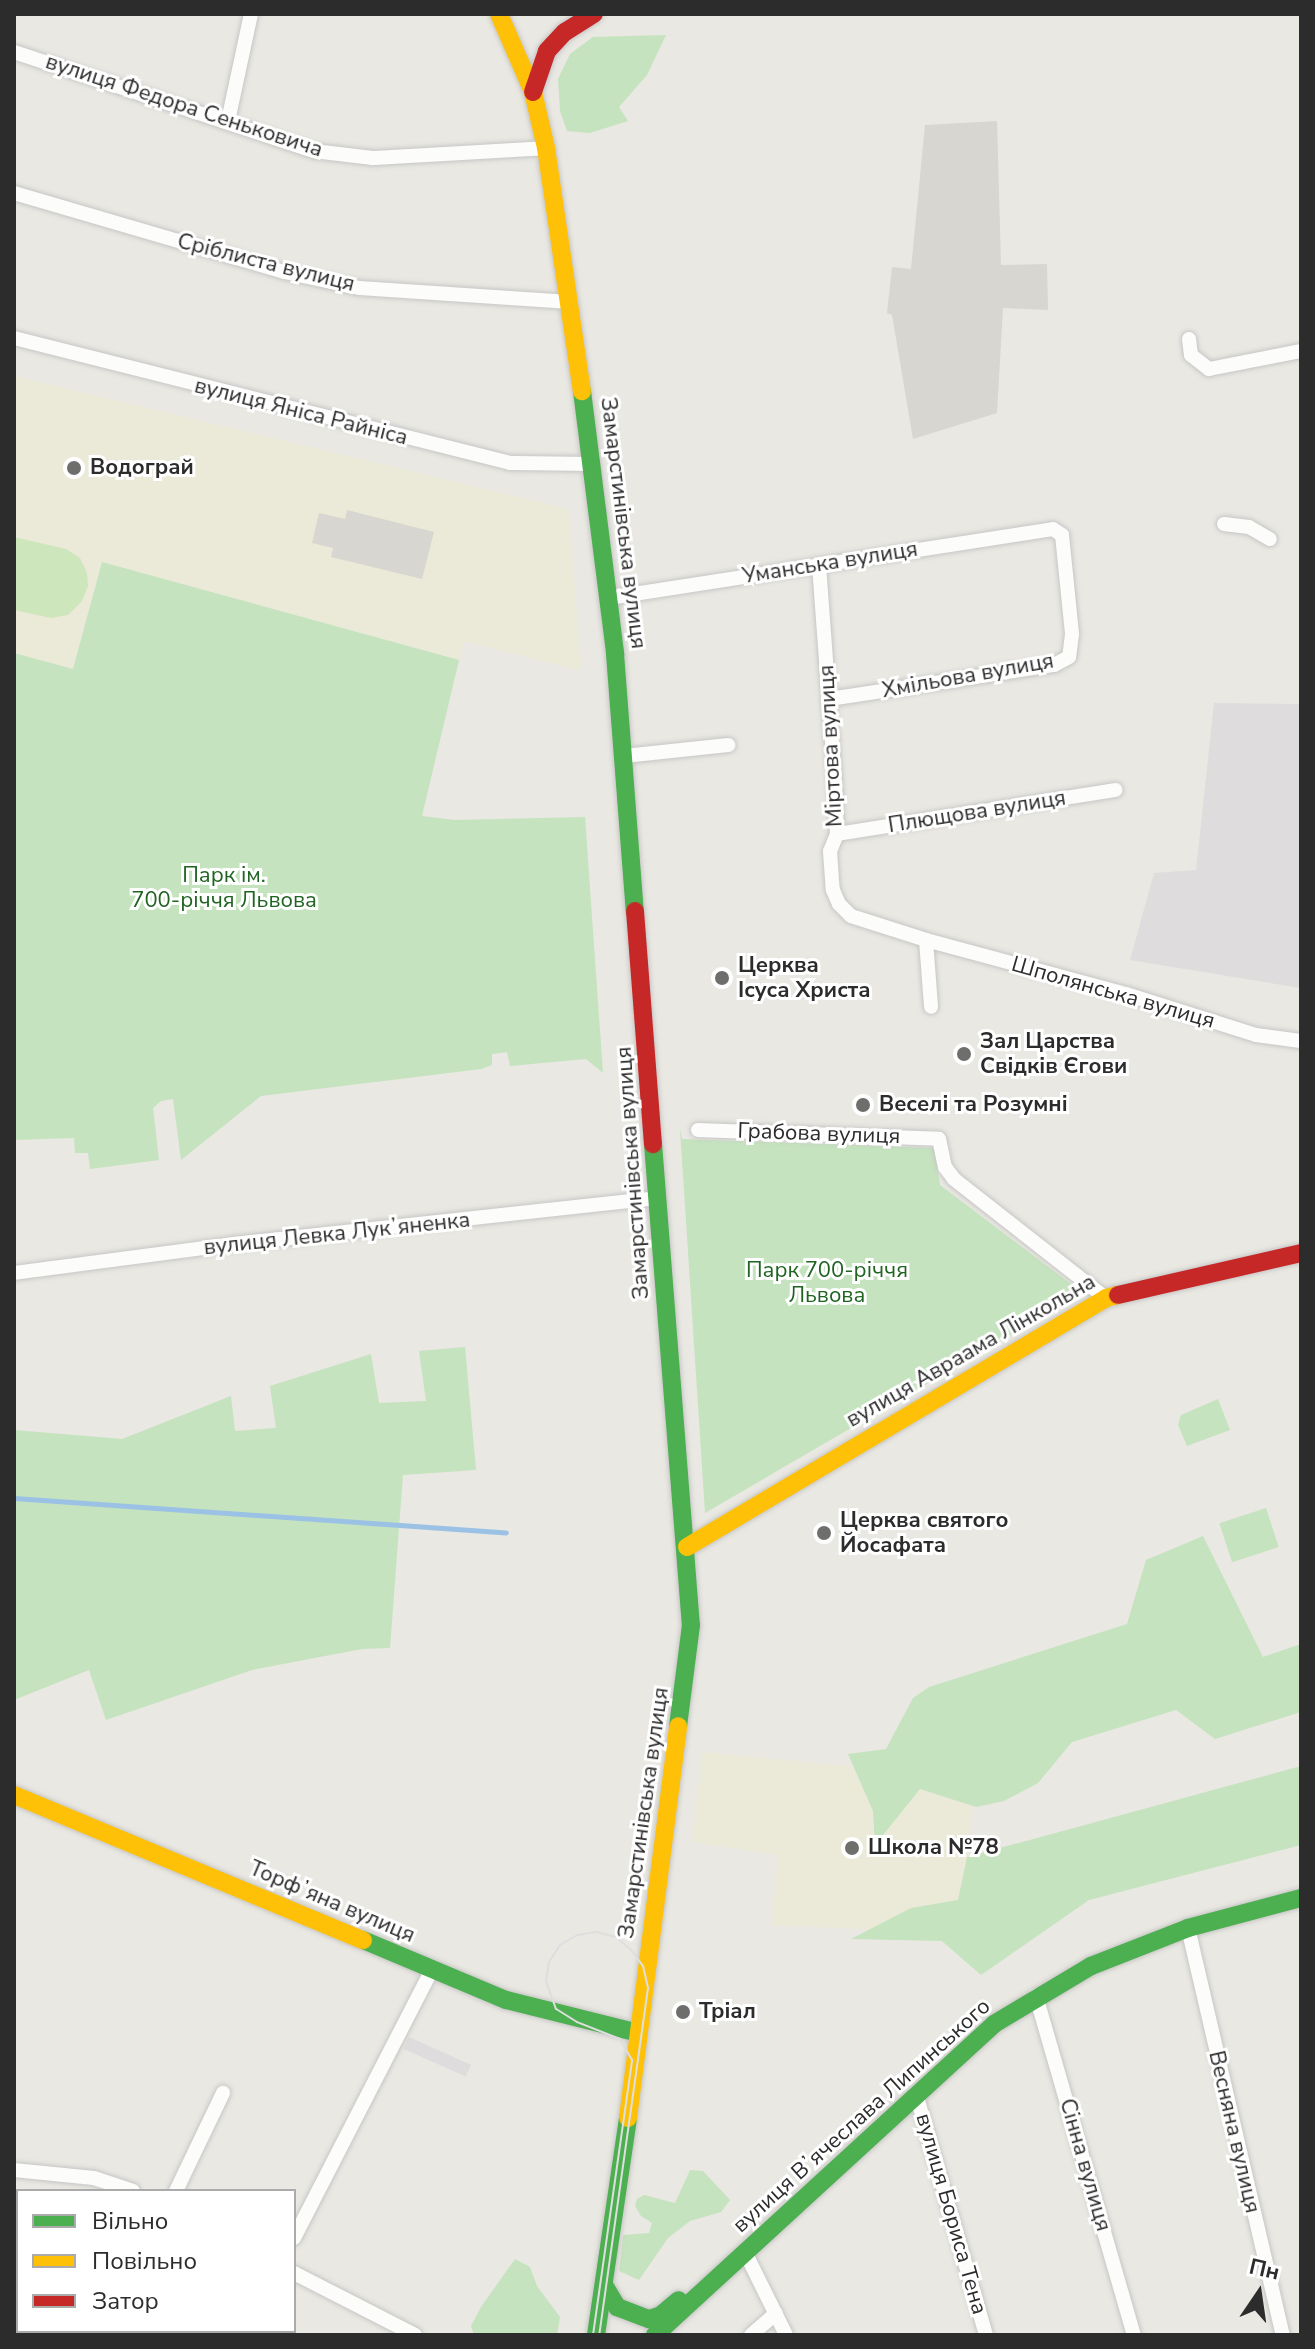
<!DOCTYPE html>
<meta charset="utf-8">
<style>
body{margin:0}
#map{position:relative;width:1315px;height:2349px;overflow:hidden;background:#e9e8e2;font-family:"Nunito Sans",sans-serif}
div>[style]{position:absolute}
.industrial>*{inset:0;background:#dedcdd;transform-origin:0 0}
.education>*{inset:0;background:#ebe9d8}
.green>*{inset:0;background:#c5e3be;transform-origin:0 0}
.pitch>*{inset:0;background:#cde6bc}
.plaza>*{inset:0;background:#d7d6d0}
.stream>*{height:5px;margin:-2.5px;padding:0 2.5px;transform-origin:2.5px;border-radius:2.5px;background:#9bc2e5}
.roads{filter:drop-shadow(0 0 2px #c7c6c6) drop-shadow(0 0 2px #c7c6c6)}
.street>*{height:14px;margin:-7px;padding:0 7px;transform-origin:7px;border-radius:7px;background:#fcfcfb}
.fast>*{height:18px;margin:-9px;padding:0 9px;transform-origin:9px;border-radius:9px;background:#4caf50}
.slow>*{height:18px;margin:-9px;padding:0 9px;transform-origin:9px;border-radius:9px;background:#ffc107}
.jam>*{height:18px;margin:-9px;padding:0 9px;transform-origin:9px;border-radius:9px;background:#c62828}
.tram>*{height:2px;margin:-1px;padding:0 1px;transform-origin:1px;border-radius:1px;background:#dfdedf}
.dots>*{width:22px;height:22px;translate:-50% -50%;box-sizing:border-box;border:4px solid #fff;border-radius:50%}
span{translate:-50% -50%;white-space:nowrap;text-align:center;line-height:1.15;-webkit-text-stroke:6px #fff;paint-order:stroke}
.street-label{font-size:22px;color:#2c2c2c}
.poi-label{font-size:22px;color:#2c2c2c;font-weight:700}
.left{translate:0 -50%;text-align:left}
.park-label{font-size:22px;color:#206422}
.frame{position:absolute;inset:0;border:16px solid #2c2c2c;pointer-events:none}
.legend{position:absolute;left:16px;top:2189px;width:280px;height:144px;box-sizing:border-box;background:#fff;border:2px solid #ababab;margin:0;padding:10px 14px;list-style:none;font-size:24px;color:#2c2c2c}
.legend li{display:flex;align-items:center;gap:16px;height:40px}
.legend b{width:40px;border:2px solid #ababab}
.north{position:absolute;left:1219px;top:2253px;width:80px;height:80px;-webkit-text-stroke:6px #fff;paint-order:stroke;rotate:13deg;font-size:22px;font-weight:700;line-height:32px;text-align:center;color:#2c2c2c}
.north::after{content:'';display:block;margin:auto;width:28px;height:36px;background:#2c2c2c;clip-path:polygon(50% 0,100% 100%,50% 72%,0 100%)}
</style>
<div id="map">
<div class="industrial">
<i style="clip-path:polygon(1214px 703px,1301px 704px,1301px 988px,1130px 960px,1154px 873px,1196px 870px)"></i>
<i style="left:409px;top:2037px;width:68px;height:13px;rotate:24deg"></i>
</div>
<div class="education">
<i style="clip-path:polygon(14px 376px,568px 509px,582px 671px,464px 641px,459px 660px,102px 562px,73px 670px,14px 653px)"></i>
<i style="clip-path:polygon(702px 1752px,974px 1778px,962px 1934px,772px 1925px,778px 1855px,692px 1842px)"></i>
</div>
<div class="green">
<i style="clip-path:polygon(666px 35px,647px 75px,619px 107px,628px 121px,590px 133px,567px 131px,560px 111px,558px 79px,570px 54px,593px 37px)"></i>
<i style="clip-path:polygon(102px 562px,459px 660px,422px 816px,455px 820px,585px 817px,603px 1073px,586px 1059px,510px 1066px,507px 1052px,492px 1054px,492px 1065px,481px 1069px,261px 1096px,181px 1160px,173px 1099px,161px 1101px,153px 1108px,159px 1160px,90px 1169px,88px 1153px,75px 1153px,74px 1138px,14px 1140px,14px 653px,73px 669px)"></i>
<i style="clip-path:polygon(680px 1129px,682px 1139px,934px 1148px,940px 1185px,1083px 1293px,705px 1513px)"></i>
<i style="clip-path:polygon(465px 1347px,476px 1470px,403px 1475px,390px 1648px,362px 1649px,252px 1670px,106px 1720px,89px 1670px,14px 1700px,14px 1430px,122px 1439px,231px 1396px,235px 1431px,276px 1428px,270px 1386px,371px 1354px,379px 1403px,426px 1401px,419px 1351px)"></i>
<i style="clip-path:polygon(1218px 1399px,1230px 1430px,1187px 1446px,1178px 1425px,1181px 1415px)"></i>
<i style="left:1266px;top:1508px;width:41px;height:49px;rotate:72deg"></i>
<i style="clip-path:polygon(1203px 1536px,1263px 1657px,1301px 1644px,1301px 1712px,1215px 1739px,1176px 1710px,1072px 1742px,1038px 1783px,1004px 1801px,976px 1807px,920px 1789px,875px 1845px,873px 1811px,848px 1754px,886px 1749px,913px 1698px,929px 1687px,1127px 1624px,1146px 1560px)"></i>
<i style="clip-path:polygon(1301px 1766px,1301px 1845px,1089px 1900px,981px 1975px,942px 1941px,851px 1939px,911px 1908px,958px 1900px,967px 1857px)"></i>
<i style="clip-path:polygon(690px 2170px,703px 2171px,730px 2200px,721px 2212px,690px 2221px,668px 2238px,639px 2280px,619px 2271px,623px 2235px,649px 2233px,652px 2223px,641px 2216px,635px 2206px,637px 2199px,644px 2195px,675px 2203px)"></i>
<i style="clip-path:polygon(515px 2259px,530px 2267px,537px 2286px,560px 2317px,557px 2335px,474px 2335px,471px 2326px,481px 2307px)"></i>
</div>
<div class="pitch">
<i style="clip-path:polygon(14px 537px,66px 549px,80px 558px,87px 573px,88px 586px,82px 601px,68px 615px,51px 618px,14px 610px)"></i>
</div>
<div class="plaza">
<i style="clip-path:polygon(997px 121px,1001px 265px,1047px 264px,1048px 310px,1003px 308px,997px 413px,913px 439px,892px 315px,887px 313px,892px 267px,911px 269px,925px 125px)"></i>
<i style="clip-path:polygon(347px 510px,434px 532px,422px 579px,331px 557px,333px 548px,312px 543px,319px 513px,345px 519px)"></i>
</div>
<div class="stream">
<i style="left:14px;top:1498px;width:493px;rotate:4deg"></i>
</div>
<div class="roads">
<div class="street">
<i style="left:14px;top:52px;width:316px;rotate:18.3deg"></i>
<i style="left:314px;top:151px;width:59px;rotate:6.8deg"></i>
<i style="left:373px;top:158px;width:173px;rotate:-3.3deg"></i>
<i style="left:228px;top:121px;width:109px;rotate:-77.9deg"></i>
<i style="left:14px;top:193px;width:281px;rotate:16.3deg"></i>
<i style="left:284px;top:272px;width:77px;rotate:12deg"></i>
<i style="left:359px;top:288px;width:212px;rotate:3.8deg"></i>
<i style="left:14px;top:338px;width:512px;rotate:14.14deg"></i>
<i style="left:510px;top:463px;width:82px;rotate:0.7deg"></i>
<i style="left:1189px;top:339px;width:16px;rotate:83deg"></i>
<i style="left:1191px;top:355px;width:23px;rotate:38deg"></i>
<i style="left:1209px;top:369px;width:94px;rotate:-11.1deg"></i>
<i style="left:1224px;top:524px;width:25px;rotate:7deg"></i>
<i style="left:1249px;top:527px;width:24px;rotate:30deg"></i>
<i style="left:819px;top:565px;width:220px;rotate:85.8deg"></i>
<i style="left:835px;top:784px;width:50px;rotate:87.7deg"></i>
<i style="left:837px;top:834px;width:18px;rotate:112deg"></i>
<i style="left:830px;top:851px;width:39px;rotate:86deg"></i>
<i style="left:833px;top:890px;width:15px;rotate:67deg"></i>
<i style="left:839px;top:904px;width:17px;rotate:45deg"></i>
<i style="left:851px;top:916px;width:79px;rotate:17.7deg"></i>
<i style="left:926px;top:940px;width:67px;rotate:85.7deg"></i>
<i style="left:608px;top:598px;width:450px;rotate:-8.8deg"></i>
<i style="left:1053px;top:529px;width:11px;rotate:34deg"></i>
<i style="left:1062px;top:535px;width:100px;rotate:84.2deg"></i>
<i style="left:1072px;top:634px;width:23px;rotate:97deg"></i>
<i style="left:1069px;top:657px;width:17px;rotate:152deg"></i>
<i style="left:1054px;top:665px;width:227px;rotate:171.4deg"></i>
<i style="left:624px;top:756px;width:105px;rotate:-6deg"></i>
<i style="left:837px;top:834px;width:282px;rotate:-9deg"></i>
<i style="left:926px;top:940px;width:207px;rotate:15.1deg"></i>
<i style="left:1126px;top:994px;width:136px;rotate:17.5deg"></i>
<i style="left:1256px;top:1035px;width:45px;rotate:7.6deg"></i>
<i style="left:698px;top:1130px;width:241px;rotate:2.1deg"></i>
<i style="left:939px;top:1139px;width:29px;rotate:78deg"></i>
<i style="left:945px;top:1167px;width:15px;rotate:53deg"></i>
<i style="left:954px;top:1179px;width:193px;rotate:38.1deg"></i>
<i style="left:14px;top:1273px;width:222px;rotate:-7.5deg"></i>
<i style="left:234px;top:1244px;width:427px;rotate:-6.2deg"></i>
<i style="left:1188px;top:1928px;width:418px;rotate:76.9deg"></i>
<i style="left:1036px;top:1996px;width:353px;rotate:73.9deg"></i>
<i style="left:916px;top:2094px;width:251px;rotate:73.8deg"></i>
<i style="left:14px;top:2170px;width:80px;rotate:5.7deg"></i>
<i style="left:94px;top:2178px;width:41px;rotate:18.4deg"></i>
<i style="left:176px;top:2191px;width:109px;rotate:-64.4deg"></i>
<i style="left:294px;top:2238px;width:300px;rotate:-62.8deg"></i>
<i style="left:746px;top:2254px;width:90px;rotate:63.7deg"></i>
<i style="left:294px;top:2273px;width:136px;rotate:27.1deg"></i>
<i style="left:119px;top:2331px;width:9px;rotate:27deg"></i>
<i style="left:79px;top:2335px;width:5px;rotate:-53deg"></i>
<i style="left:245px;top:2335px;width:4px;rotate:-63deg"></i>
<i style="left:751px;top:2335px;width:33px;rotate:-41deg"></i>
</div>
<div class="fast">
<i style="left:582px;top:391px;width:265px;rotate:82.8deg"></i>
<i style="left:615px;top:654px;width:258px;rotate:85.6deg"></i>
<i style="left:653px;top:1144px;width:482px;rotate:85.5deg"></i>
<i style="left:691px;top:1625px;width:102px;rotate:97.3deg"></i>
<i style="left:363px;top:1940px;width:155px;rotate:22.8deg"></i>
<i style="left:506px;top:2000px;width:136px;rotate:14deg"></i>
<i style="left:604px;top:2285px;width:26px;rotate:59deg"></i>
<i style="left:617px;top:2307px;width:34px;rotate:21deg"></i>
<i style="left:649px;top:2319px;width:13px;rotate:-18deg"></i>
<i style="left:661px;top:2315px;width:23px;rotate:-40deg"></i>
<i style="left:596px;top:2335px;width:219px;rotate:-81.6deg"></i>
<i style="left:655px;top:2335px;width:460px;rotate:-42.5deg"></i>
<i style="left:994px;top:2024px;width:113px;rotate:-30.9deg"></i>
<i style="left:1091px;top:1966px;width:104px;rotate:-21.4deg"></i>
<i style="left:1188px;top:1928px;width:117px;rotate:-14.9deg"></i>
</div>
<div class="slow">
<i style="left:499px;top:14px;width:85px;rotate:66.4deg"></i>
<i style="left:533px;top:92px;width:57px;rotate:76.9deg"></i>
<i style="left:546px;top:148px;width:246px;rotate:81.6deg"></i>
<i style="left:687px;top:1547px;width:487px;rotate:-30.7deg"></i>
<i style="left:1106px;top:1298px;width:12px;rotate:-14deg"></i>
<i style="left:14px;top:1795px;width:378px;rotate:22.6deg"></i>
<i style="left:628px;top:2118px;width:395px;rotate:-82.7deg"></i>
</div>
<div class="jam">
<i style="left:533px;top:92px;width:43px;rotate:-71.1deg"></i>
<i style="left:547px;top:51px;width:26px;rotate:-47deg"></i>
<i style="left:565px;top:32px;width:34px;rotate:-32deg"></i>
<i style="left:635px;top:911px;width:234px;rotate:85.6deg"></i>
<i style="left:1118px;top:1295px;width:188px;rotate:-12.9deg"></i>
</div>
</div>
<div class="tram">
<i style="left:593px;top:2335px;width:278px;rotate:-81.9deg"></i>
<i style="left:632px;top:2060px;width:24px;rotate:-120deg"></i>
<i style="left:620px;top:2039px;width:46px;rotate:-158.4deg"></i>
<i style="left:577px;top:2022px;width:25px;rotate:-148deg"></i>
<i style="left:556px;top:2009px;width:30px;rotate:-110deg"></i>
<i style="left:546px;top:1981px;width:19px;rotate:-81deg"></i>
<i style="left:549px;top:1962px;width:20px;rotate:-57deg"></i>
<i style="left:560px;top:1945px;width:20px;rotate:-30deg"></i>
<i style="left:577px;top:1935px;width:20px;rotate:-9deg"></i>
<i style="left:597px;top:1932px;width:20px;rotate:15deg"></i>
<i style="left:616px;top:1937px;width:21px;rotate:41deg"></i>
<i style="left:632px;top:1951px;width:19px;rotate:54deg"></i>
<i style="left:643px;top:1966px;width:23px;rotate:77deg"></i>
<i style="left:648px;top:1988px;width:350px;rotate:98deg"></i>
</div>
<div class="dots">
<i style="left:74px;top:468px;background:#6e6e6c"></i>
<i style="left:722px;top:978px;background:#6e6e6c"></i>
<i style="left:964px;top:1054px;background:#6e6e6c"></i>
<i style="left:863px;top:1105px;background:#6e6e6c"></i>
<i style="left:824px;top:1533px;background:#6e6e6c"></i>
<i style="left:852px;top:1848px;background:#6e6e6c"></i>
<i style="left:683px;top:2012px;background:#6e6e6c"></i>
</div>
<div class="street-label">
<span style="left:184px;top:106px;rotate:18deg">вулиця Федора Сеньковича</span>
<span style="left:266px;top:263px;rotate:14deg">Сріблиста вулиця</span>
<span style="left:301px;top:412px;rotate:14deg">вулиця Яніса Райніса</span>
<span style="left:623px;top:523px;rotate:83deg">Замарстинівська вулиця</span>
<span style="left:830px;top:563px;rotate:-9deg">Уманська вулиця</span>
<span style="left:968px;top:676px;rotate:-10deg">Хмільова вулиця</span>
<span style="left:831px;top:746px;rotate:-93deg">Міртова вулиця</span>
<span style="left:977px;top:812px;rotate:-9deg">Плющова вулиця</span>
<span style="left:1113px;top:993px;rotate:16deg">Шполянська вулиця</span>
<span style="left:819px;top:1134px;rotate:2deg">Грабова вулиця</span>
<span style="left:633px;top:1173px;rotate:-94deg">Замарстинівська вулиця</span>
<span style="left:337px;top:1234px;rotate:-6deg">вулиця Левка Лукʼяненка</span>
<span style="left:971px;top:1351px;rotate:-30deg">вулиця Авраама Лінкольна</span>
<span style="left:644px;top:1813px;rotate:-82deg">Замарстинівська вулиця</span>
<span style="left:332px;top:1902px;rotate:23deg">Торфʼяна вулиця</span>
<span style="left:862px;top:2116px;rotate:-42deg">вулиця Вʼячеслава Липинського</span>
<span style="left:1234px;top:2132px;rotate:77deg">Весняна вулиця</span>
<span style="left:1085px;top:2165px;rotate:74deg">Сінна вулиця</span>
<span style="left:951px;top:2214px;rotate:74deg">вулиця Бориса Тена</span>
</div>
<div class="poi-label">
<span class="left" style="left:90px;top:468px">Водограй</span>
<span class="left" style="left:738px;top:978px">Церква<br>Ісуса Христа</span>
<span class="left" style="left:980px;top:1054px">Зал Царства<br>Свідків Єгови</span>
<span class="left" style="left:879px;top:1105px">Веселі та Розумні</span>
<span class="left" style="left:840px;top:1533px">Церква святого<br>Йосафата</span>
<span class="left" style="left:868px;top:1848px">Школа №78</span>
<span class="left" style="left:699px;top:2012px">Тріал</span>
</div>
<div class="park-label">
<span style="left:224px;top:888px">Парк ім.<br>700-річчя Львова</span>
<span style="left:827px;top:1283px">Парк 700-річчя<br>Львова</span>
</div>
<div class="frame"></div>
<ul class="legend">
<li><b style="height:10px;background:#4caf50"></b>Вільно</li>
<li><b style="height:10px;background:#ffc107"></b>Повільно</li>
<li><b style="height:10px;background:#c62828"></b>Затор</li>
</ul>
<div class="north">Пн</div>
</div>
